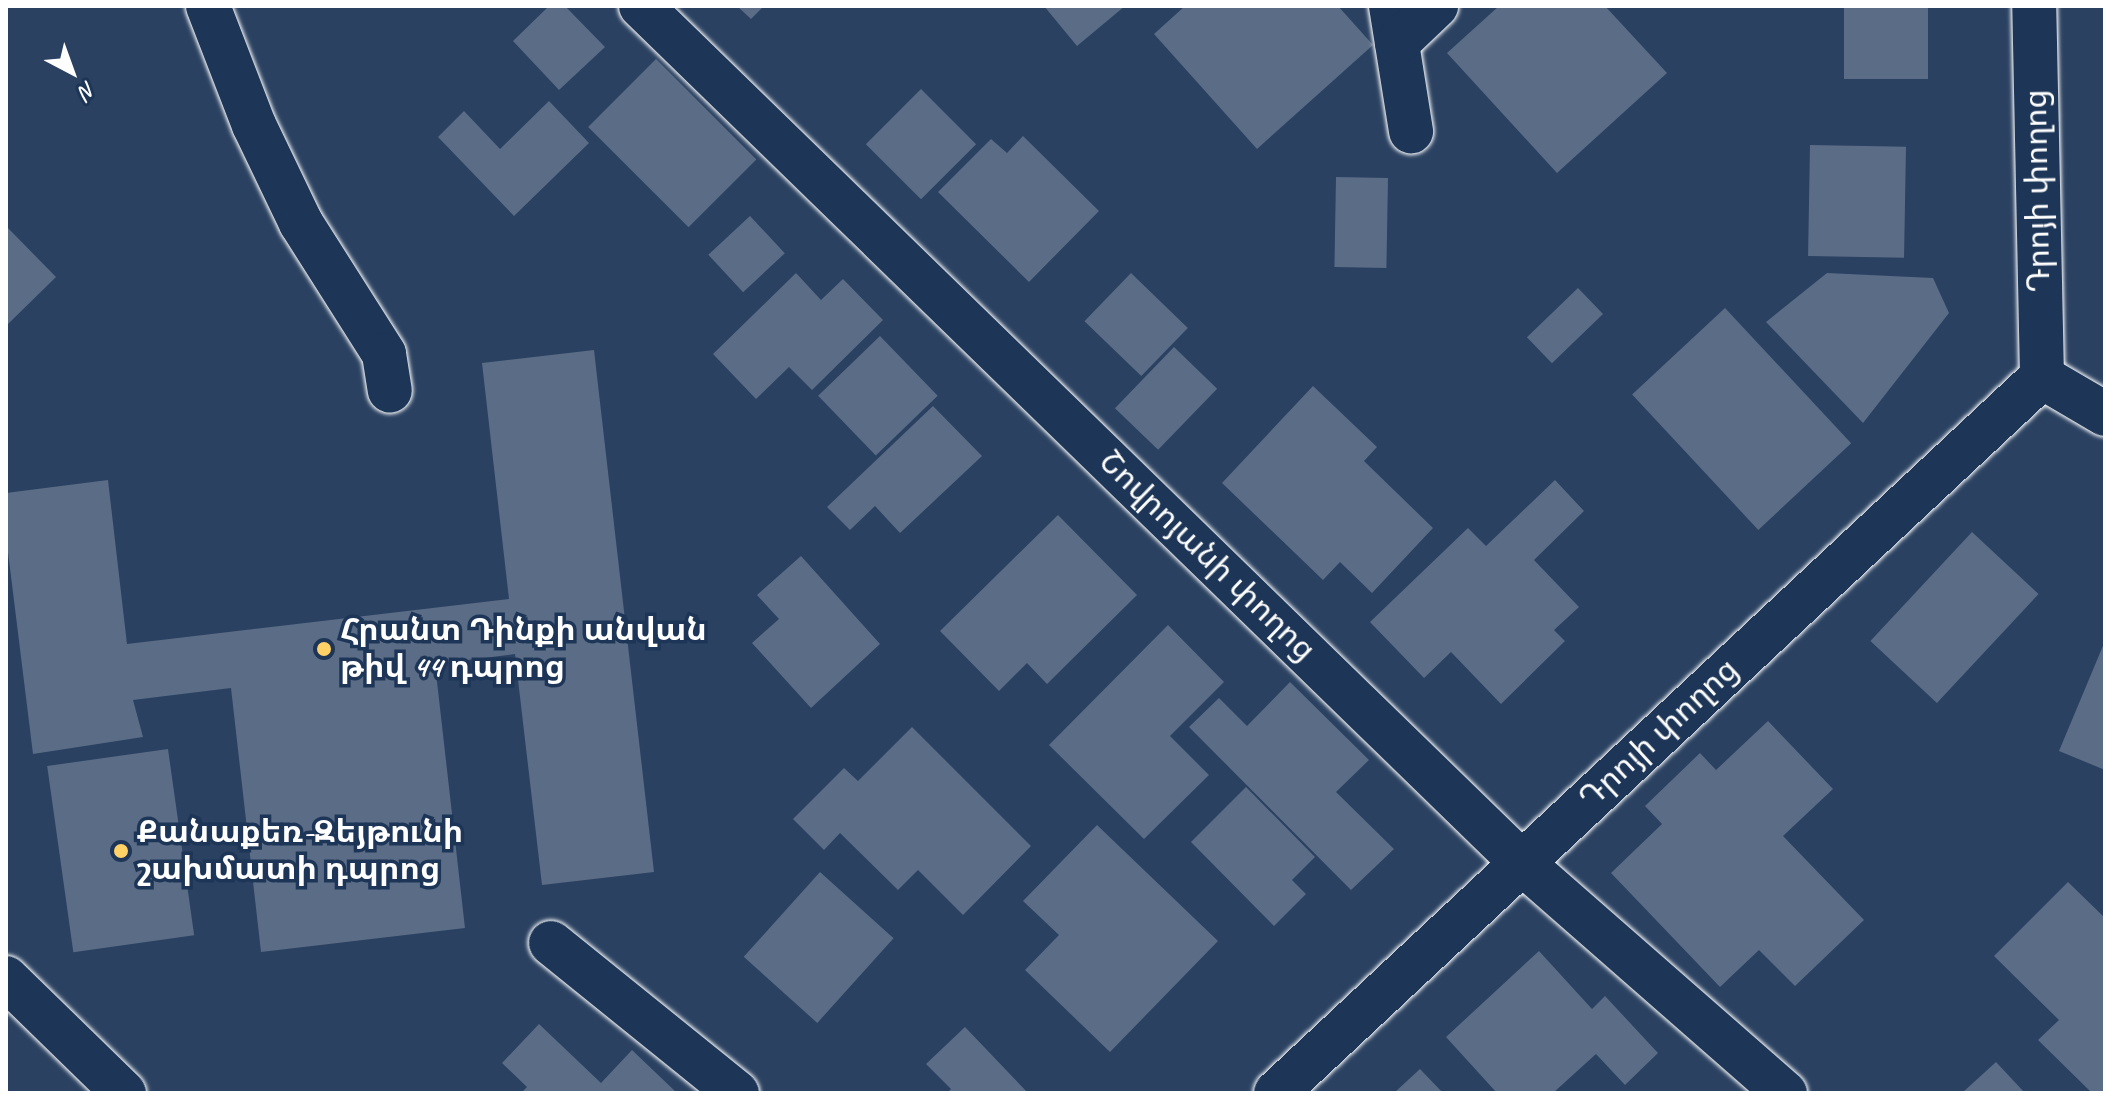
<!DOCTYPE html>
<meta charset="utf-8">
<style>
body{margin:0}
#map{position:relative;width:2111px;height:1099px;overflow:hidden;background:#2a4161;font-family:Caveat,"Noto Sans Armenian",sans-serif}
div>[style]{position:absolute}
.building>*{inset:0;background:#5b6c86;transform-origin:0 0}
.roads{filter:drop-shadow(0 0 2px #fff) drop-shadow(0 0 2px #fff)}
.minor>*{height:44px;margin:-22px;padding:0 22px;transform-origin:22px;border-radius:22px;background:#1d3557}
.dots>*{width:22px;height:22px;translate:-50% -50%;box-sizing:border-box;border:4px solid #1d3557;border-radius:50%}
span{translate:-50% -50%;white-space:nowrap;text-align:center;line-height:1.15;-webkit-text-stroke:7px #1d3557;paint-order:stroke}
.street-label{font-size:32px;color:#fff}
.poi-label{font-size:32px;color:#fff;font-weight:700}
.left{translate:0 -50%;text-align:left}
.frame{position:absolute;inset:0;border:8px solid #fff;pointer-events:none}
.north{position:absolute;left:32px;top:32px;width:80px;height:80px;-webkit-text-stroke:6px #1d3557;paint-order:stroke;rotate:139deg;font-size:22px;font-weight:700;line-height:32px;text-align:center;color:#fff}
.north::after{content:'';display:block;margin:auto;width:28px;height:36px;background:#fff;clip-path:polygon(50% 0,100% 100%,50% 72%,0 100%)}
</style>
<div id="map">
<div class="building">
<i style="clip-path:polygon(549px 6px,565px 6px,605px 47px,559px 90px,513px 41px)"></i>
<i style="clip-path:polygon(737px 6px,764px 6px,751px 19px)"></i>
<i style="clip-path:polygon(1044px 6px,1125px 6px,1077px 46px)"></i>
<i style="clip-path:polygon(1185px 6px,1338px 6px,1373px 45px,1257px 149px,1154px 34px)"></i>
<i style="clip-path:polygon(1499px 6px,1605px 6px,1667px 73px,1557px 173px,1447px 53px)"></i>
<i style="left:1844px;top:6px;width:84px;height:73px"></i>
<i style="left:656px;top:59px;width:142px;height:96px;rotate:45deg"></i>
<i style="left:921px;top:89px;width:78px;height:78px;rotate:45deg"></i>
<i style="clip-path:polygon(549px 101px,589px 143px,514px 216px,438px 137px,464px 111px,500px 149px)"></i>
<i style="clip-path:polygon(1023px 136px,1099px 211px,1029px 282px,938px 192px,991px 139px,1007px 153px)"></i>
<i style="left:1810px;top:145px;width:96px;height:111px;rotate:1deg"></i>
<i style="left:1336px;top:177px;width:52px;height:90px;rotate:1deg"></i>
<i style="left:750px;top:216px;width:51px;height:57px;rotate:47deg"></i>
<i style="clip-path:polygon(6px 226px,56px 277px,6px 326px)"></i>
<i style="clip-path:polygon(796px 273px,821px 300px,843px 279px,883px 320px,812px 390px,789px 367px,756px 399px,713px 354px)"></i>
<i style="left:1131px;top:273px;width:79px;height:67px;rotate:44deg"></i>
<i style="clip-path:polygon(1827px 273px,1933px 278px,1949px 313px,1863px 423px,1766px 322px)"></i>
<i style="left:1578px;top:288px;width:36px;height:71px;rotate:46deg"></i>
<i style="left:1725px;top:308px;width:185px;height:127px;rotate:47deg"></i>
<i style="left:880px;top:336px;width:83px;height:86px;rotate:46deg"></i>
<i style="left:1174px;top:347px;width:60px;height:85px;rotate:44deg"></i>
<i style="clip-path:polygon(594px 350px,654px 872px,542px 885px,515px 654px,435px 664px,465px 928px,261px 952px,231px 688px,133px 700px,143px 737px,33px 754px,6px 536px,6px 493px,108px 480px,127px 644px,509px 599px,482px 363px)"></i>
<i style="clip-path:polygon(1313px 386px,1377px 447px,1364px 461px,1433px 528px,1372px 593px,1340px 562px,1323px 580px,1222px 483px)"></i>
<i style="clip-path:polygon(933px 406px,982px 456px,900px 533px,875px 506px,850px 530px,827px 507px)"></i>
<i style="clip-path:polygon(1555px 480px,1584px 511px,1534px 560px,1579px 607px,1554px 630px,1565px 641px,1501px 704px,1451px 652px,1424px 678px,1370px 622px,1468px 528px,1486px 546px)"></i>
<i style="clip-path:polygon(1058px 515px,1137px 595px,1047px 684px,1027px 663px,999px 691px,940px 631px)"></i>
<i style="left:1972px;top:532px;width:91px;height:149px;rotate:43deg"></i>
<i style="clip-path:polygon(801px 556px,880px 644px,811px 708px,752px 643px,779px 619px,757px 595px)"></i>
<i style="clip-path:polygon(1168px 625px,1224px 682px,1170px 736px,1209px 775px,1144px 839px,1049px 745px)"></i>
<i style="clip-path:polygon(2105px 641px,2105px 770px,2059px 751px)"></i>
<i style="clip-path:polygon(1290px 682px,1369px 760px,1336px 792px,1394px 849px,1351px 890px,1189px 727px,1219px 698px,1247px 726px)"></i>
<i style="clip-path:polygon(1768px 721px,1833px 789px,1783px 836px,1864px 920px,1795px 986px,1759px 950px,1720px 987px,1611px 873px,1662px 824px,1645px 806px,1700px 753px,1716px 770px)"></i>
<i style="clip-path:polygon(912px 727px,1031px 846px,963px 915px,918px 870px,898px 890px,840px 833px,824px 850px,793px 819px,844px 768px,858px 781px)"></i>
<i style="left:168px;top:749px;width:188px;height:122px;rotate:82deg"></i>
<i style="clip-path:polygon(1246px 787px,1315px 857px,1292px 880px,1306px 894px,1274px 926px,1191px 842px)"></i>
<i style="clip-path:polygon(1097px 825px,1218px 941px,1110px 1052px,1025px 970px,1059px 935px,1023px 901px)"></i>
<i style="left:820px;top:872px;width:99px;height:114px;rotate:42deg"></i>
<i style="clip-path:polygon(2068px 882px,2105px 918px,2105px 1093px,2092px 1093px,2038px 1040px,2059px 1020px,1994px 956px)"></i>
<i style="clip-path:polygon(1539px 951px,1592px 1009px,1605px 996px,1658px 1053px,1625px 1085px,1596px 1054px,1553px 1093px,1497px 1093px,1446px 1037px)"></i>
<i style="clip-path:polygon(539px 1024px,601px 1083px,632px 1050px,677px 1093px,521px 1093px,527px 1087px,502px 1063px)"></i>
<i style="clip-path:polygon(965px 1027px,1028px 1093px,947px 1093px,951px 1089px,926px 1064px)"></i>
<i style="clip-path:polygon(1996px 1062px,2025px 1093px,1962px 1093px)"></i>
<i style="clip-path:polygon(1420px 1069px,1443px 1093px,1394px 1093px)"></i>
</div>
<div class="roads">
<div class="minor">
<i style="left:208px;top:6px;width:128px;rotate:68.9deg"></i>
<i style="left:254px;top:125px;width:109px;rotate:64.4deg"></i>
<i style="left:301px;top:223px;width:155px;rotate:57.6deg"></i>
<i style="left:384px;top:354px;width:37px;rotate:81deg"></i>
<i style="left:641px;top:6px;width:1228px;rotate:44.21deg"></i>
<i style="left:1521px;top:862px;width:351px;rotate:41.2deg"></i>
<i style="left:1391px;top:6px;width:127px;rotate:80.9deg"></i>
<i style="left:1397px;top:43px;width:54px;rotate:-43.5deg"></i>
<i style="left:2042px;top:377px;width:73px;rotate:30.4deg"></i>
<i style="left:551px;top:943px;width:239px;rotate:38.9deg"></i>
<i style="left:6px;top:978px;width:165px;rotate:44.3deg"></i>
<i style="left:1276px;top:1093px;width:1049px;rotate:-43.07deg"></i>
<i style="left:2042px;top:377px;width:371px;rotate:-91.2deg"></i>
</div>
</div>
<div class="dots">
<i style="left:324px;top:649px;background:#ffd166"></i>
<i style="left:121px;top:851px;background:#ffd166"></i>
</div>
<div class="street-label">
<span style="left:2038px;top:191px;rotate:-91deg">Դրոյի փողոց</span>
<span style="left:1207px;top:556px;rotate:44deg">Շովրոյանի փողոց</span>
<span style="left:1659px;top:734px;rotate:-43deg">Դրոյի փողոց</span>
</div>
<div class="poi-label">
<span class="left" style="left:340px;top:649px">Հրանտ Դինքի անվան<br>թիվ 44 դպրոց</span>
<span class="left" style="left:137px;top:851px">Քանաքեռ-Զեյթունի<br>շախմատի դպրոց</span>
</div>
<div class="frame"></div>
<div class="north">N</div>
</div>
